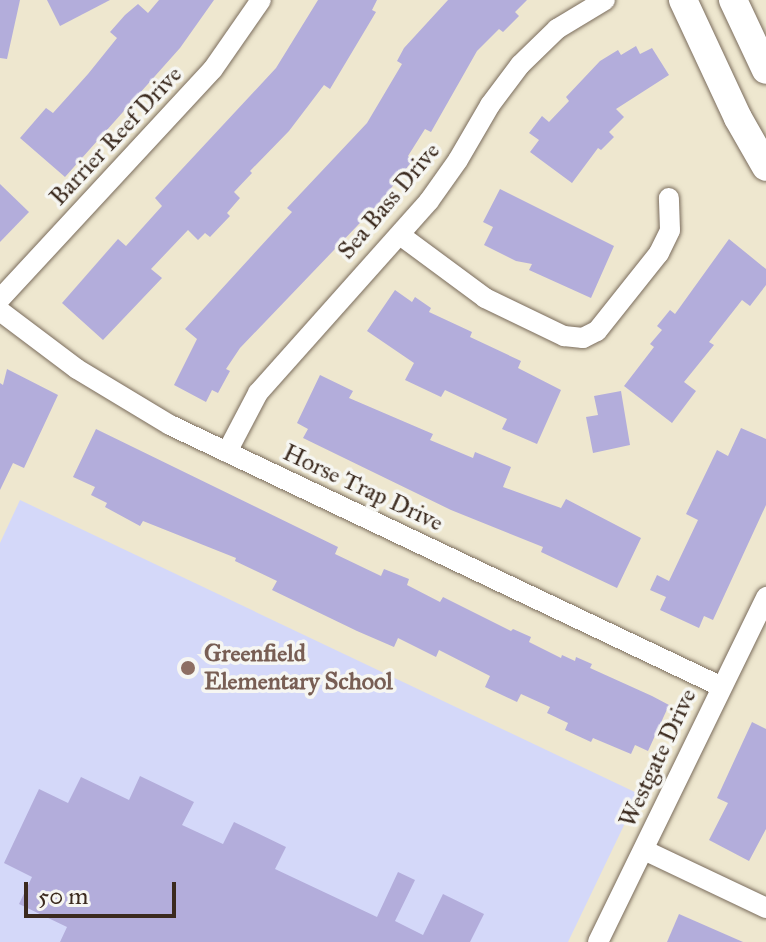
<!DOCTYPE html>
<style>
body{margin:0}
#map{position:relative;width:766px;height:942px;overflow:hidden;background:#eee7cf;font-family:"IM FELL Great Primer",serif}
div>[style]{position:absolute}
.built>*{inset:0;background:#d4d8f9}
.building>*{inset:0;background:#b3addb}
.roads{filter:drop-shadow(0 0 2px #7a6c5c) drop-shadow(0 0 2px #7a6c5c)}
.street>*{height:20px;margin:-10px;padding:0 10px;transform-origin:10px;border-radius:10px;background:#fff}
.secondary>*{height:28px;margin:-14px;padding:0 14px;transform-origin:14px;border-radius:14px;background:#fff}
.dots>*{width:22px;height:22px;translate:-50% -50%;box-sizing:border-box;border:4px solid #f6f6f2;border-radius:50%}
span{translate:-50% -50%;white-space:nowrap;text-align:center;line-height:1.15;-webkit-text-stroke:7px #f6f6f2;paint-order:stroke}
.street-label{font-size:24px;color:#3b2a1e}
.education-label{font-size:24px;color:#785e54;font-weight:700}
.left{translate:0 -50%;text-align:left}
.scale{position:absolute;left:24px;top:882px;width:152px;height:36px;box-sizing:border-box;border:4px solid #3b2a1e;border-top:0;padding-left:10px;font-size:24px;line-height:28px;white-space:nowrap;color:#3b2a1e;-webkit-text-stroke:6px #f6f6f2;paint-order:stroke}
</style>
<div id="map">
<div class="built">
<i style="clip-path:polygon(20px 500px,639px 794px,568px 942px,0 942px,0 543px)"></i>
</div>
<div class="building">
<i style="clip-path:polygon(0 0,20px 0,7px 59px,0 58px)"></i>
<i style="clip-path:polygon(47px 0,110px 0,60px 26px)"></i>
<i style="clip-path:polygon(159px 0,214px 0,180px 48px,65px 177px,20px 138px,46px 108px,53px 113px,88px 74px,117px 38px,110px 32px,125px 15px,138px 4px,148px 13px)"></i>
<i style="clip-path:polygon(318px 0,377px 0,372px 10px,376px 12px,330px 89px,324px 85px,289px 131px,250px 171px,252px 173px,234px 192px,240px 198px,227px 213px,230px 216px,210px 237px,205px 233px,198px 240px,188px 230px,151px 269px,162px 278px,103px 340px,62px 303px,118px 239px,126px 246px,162px 206px,155px 198px,276px 68px)"></i>
<i style="clip-path:polygon(448px 0,527px 0,515px 12px,519px 16px,503px 32px,499px 29px,477px 51px,431px 132px,425px 129px,408px 156px,413px 160px,381px 201px,240px 348px,226px 369px,230px 371px,218px 393px,212px 390px,206px 402px,174px 385px,197px 339px,185px 329px,292px 212px,287px 208px,367px 123px,402px 64px,397px 61px,404px 48px)"></i>
<i style="clip-path:polygon(636px 46px,640px 54px,652px 48px,669px 75px,616px 109px,624px 117px,609px 132px,614px 137px,601px 150px,598px 148px,572px 183px,530px 152px,539px 140px,529px 133px,542px 116px,549px 122px,569px 101px,566px 97px,600px 61px,618px 50px,621px 55px)"></i>
<i style="clip-path:polygon(0 184px,29px 212px,0 242px)"></i>
<i style="clip-path:polygon(500px 189px,614px 246px,591px 298px,529px 270px,532px 264px,516px 261px,484px 245px,493px 227px,483px 222px)"></i>
<i style="clip-path:polygon(729px 239px,766px 269px,766px 285px,750px 306px,742px 300px,709px 342px,714px 345px,684px 382px,696px 391px,672px 423px,624px 386px,654px 347px,650px 344px,662px 330px,657px 326px,670px 310px,675px 314px)"></i>
<i style="clip-path:polygon(395px 290px,412px 302px,415px 297px,431px 308px,429px 312px,472px 332px,470px 337px,521px 361px,518px 368px,561px 390px,537px 444px,502px 429px,507px 419px,445px 390px,441px 397px,405px 380px,414px 363px,367px 331px)"></i>
<i style="clip-path:polygon(7px 369px,58px 395px,24px 468px,13px 463px,0 490px,0 383px,3px 385px)"></i>
<i style="clip-path:polygon(320px 375px,353px 391px,349px 398px,433px 434px,430px 440px,473px 458px,475px 452px,511px 467px,503px 487px,561px 508px,566px 499px,641px 538px,617px 588px,541px 552px,543px 547px,451px 510px,303px 438px,308px 429px,297px 423px)"></i>
<i style="clip-path:polygon(621px 391px,630px 445px,593px 453px,586px 417px,598px 415px,594px 396px)"></i>
<i style="clip-path:polygon(741px 428px,766px 439px,766px 505px,713px 620px,704px 616px,699px 628px,660px 610px,666px 597px,650px 590px,657px 575px,669px 581px,698px 520px,686px 514px,717px 450px,728px 456px)"></i>
<i style="clip-path:polygon(96px 429px,338px 547px,335px 554px,381px 576px,384px 569px,409px 579px,407px 585px,440px 602px,443px 597px,511px 631px,513px 629px,531px 637px,529px 642px,561px 658px,562px 655px,575px 661px,576px 657px,592px 664px,590px 668px,652px 696px,669px 705px,648px 751px,635px 745px,631px 754px,593px 738px,591px 742px,565px 730px,568px 723px,547px 713px,550px 707px,521px 694px,517px 702px,485px 687px,490px 676px,439px 650px,436px 657px,398px 638px,394px 647px,357px 631px,272px 590px,277px 581px,235px 561px,236px 558px,143px 521px,140px 526px,105px 507px,107px 503px,91px 495px,95px 487px,73px 477px)"></i>
<i style="clip-path:polygon(752px 722px,766px 729px,766px 829px,749px 861px,709px 840px,728px 803px,717px 798px)"></i>
<i style="clip-path:polygon(140px 776px,194px 802px,182px 825px,223px 844px,234px 822px,286px 847px,275px 869px,377px 917px,398px 872px,415px 880px,395px 921px,423px 935px,443px 894px,484px 914px,470px 942px,60px 942px,67px 927px,19px 904px,32px 877px,4px 863px,39px 789px,68px 803px,81px 777px,129px 800px)"></i>
<i style="clip-path:polygon(679px 914px,743px 942px,667px 942px)"></i>
</div>
<div class="roads">
<div class="street">
<i style="left:400px;top:235px;width:106px;rotate:36.5deg"></i>
<i style="left:485px;top:298px;width:88px;rotate:25.7deg"></i>
<i style="left:564px;top:336px;width:19px;rotate:6deg"></i>
<i style="left:583px;top:338px;width:16px;rotate:-27deg"></i>
<i style="left:597px;top:331px;width:100px;rotate:-51.5deg"></i>
<i style="left:659px;top:253px;width:25px;rotate:-64deg"></i>
<i style="left:670px;top:230px;width:32px;rotate:-92deg"></i>
<i style="left:0;top:299px;width:313px;rotate:-47.2deg"></i>
<i style="left:213px;top:69px;width:84px;rotate:-55.2deg"></i>
<i style="left:0;top:311px;width:96px;rotate:37deg"></i>
<i style="left:77px;top:369px;width:109px;rotate:31.1deg"></i>
<i style="left:170px;top:425px;width:609px;rotate:25.39deg"></i>
<i style="left:227px;top:452px;width:67px;rotate:-62.3deg"></i>
<i style="left:258px;top:393px;width:257px;rotate:-48.3deg"></i>
<i style="left:429px;top:201px;width:50px;rotate:-54.7deg"></i>
<i style="left:458px;top:160px;width:64px;rotate:-59.8deg"></i>
<i style="left:490px;top:105px;width:50px;rotate:-53.1deg"></i>
<i style="left:520px;top:65px;width:52px;rotate:-44.2deg"></i>
<i style="left:557px;top:29px;width:56px;rotate:-31.1deg"></i>
<i style="left:644px;top:850px;width:135px;rotate:25.4deg"></i>
<i style="left:598px;top:942px;width:384px;rotate:-64deg"></i>
</div>
<div class="secondary">
<i style="left:683px;top:0;width:130px;rotate:65deg"></i>
<i style="left:738px;top:118px;width:56px;rotate:60.3deg"></i>
<i style="left:733px;top:0;width:77px;rotate:64.8deg"></i>
</div>
</div>
<div class="dots">
<i style="left:188px;top:668px;background:#8d6e63"></i>
</div>
<div class="street-label">
<span style="left:116px;top:136px;rotate:-47deg">Barrier Reef Drive</span>
<span style="left:389px;top:201px;rotate:-50deg">Sea Bass Drive</span>
<span style="left:363px;top:488px;rotate:25deg">Horse Trap Drive</span>
<span style="left:658px;top:758px;rotate:-65deg">Westgate Drive</span>
</div>
<div class="education-label">
<span class="left" style="left:204px;top:668px">Greenfield<br>Elementary School</span>
</div>
<div class="scale">50 m</div>
</div>
